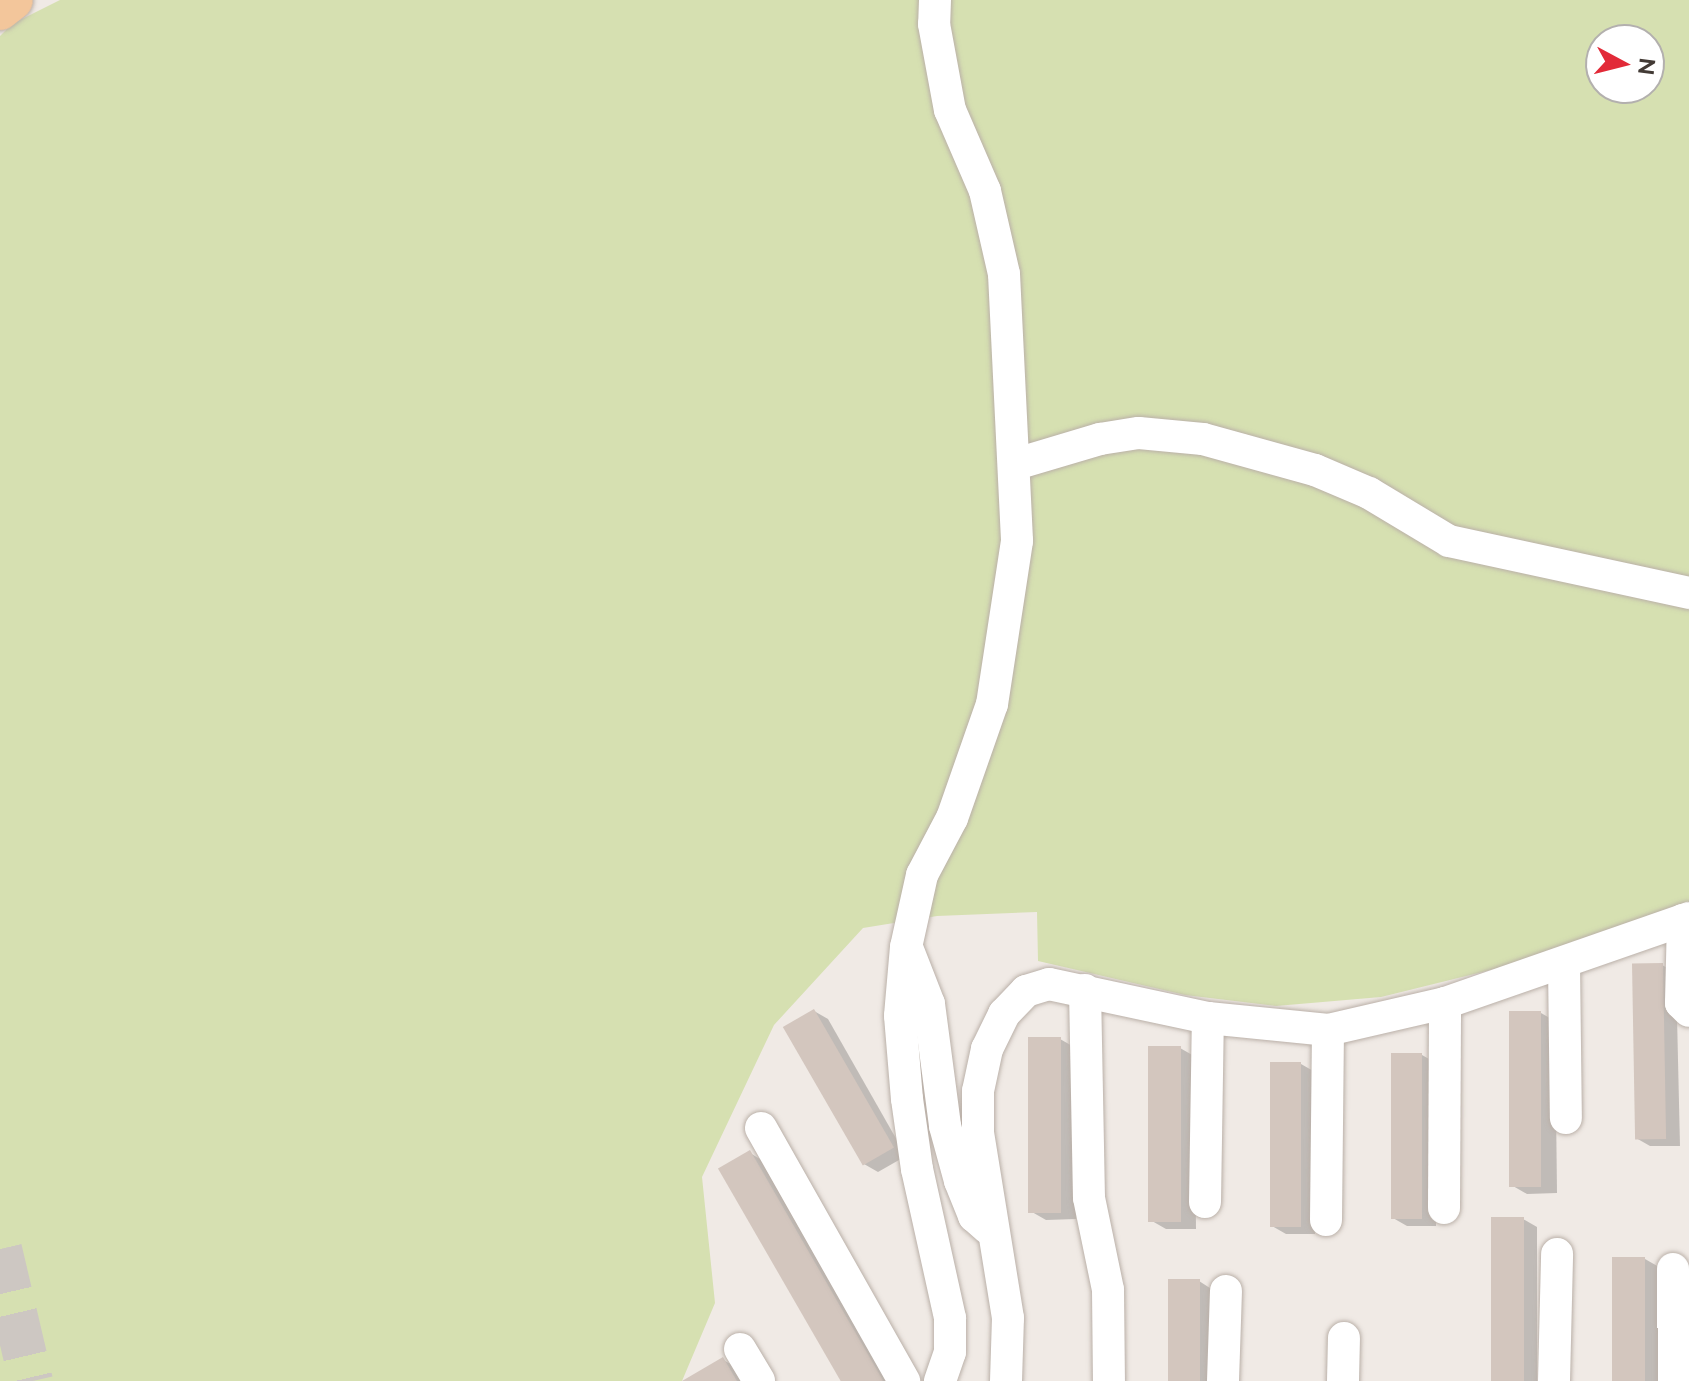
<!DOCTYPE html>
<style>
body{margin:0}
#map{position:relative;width:1689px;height:1381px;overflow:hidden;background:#f0eae5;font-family:Raleway,sans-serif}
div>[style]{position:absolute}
.green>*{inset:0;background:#d6e0b1}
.shadow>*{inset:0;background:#0003}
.building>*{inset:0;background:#d3c6be;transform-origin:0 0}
.highway-tunnel>*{height:44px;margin-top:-22px;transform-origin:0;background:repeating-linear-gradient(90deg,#cdc7c2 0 44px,transparent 0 66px)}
.roads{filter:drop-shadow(0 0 2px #bab0a8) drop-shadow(0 0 2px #bab0a8)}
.minor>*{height:32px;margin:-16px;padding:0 16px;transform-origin:16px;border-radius:16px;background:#fff}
.major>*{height:40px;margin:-20px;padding:0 20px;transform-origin:20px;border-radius:20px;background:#f3c69b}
span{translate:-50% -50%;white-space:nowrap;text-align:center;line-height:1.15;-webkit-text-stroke:8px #fff;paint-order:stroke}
.north{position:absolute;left:1585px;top:24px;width:80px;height:80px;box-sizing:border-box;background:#fff;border:2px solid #b3b0ae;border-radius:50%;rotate:97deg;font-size:22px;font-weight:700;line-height:32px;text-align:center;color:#423a35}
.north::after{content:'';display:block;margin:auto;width:28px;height:36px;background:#e22a38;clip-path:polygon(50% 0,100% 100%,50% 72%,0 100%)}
</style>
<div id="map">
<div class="green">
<i style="clip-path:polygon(evenodd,60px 0,1689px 0,1689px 902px,1527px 961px,1381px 997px,1276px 1006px,1185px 995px,1038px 961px,1037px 912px,937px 916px,863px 928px,774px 1025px,702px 1177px,715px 1303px,682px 1381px,0 1381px,0 36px,12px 24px,60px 0,1601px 40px,1649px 40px,1649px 88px,1601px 88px,1601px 40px)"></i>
</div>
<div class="shadow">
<i style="clip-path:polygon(1662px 965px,1676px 973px,1680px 1146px,1650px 1146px,1636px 1138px)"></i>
<i style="clip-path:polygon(814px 1011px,828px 1019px,906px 1156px,878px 1172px,864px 1164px)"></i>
<i style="clip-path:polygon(1541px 1013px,1555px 1021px,1557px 1193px,1527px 1194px,1513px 1186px)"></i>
<i style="clip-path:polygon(1060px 1039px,1074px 1047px,1076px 1219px,1046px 1220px,1032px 1212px)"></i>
<i style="clip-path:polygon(1180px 1048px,1194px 1056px,1196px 1229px,1166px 1229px,1152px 1221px)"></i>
<i style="clip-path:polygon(1422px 1055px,1436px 1063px,1436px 1226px,1407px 1226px,1393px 1218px)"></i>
<i style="clip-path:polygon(1301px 1064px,1315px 1072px,1315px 1234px,1286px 1234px,1272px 1226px)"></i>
<i style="clip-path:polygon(750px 1153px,768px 1164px,893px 1381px,843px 1381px)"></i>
<i style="clip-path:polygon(1523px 1219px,1537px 1227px,1537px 1381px,1493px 1381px)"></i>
<i style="clip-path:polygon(1645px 1259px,1659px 1267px,1660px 1381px,1616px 1381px)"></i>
<i style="clip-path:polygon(1199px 1281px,1213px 1290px,1214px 1381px,1170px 1381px)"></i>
<i style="clip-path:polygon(723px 1360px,742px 1370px,748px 1381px,698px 1381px)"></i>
</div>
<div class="building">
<i style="left:1663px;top:963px;width:176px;height:31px;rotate:89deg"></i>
<i style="left:814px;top:1009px;width:160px;height:36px;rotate:60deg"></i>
<i style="left:1509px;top:1011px;width:32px;height:176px"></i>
<i style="left:1028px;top:1037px;width:33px;height:176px"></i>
<i style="left:1148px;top:1046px;width:33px;height:176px"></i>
<i style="left:1391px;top:1053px;width:31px;height:166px"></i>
<i style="left:1270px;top:1062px;width:31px;height:165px"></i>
<i style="left:750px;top:1150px;width:266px;height:37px;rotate:60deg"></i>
<i style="left:1491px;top:1217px;width:33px;height:164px"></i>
<i style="left:1612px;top:1257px;width:33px;height:124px"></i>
<i style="left:1168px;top:1279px;width:32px;height:102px"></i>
<i style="clip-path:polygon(723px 1357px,737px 1381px,682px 1381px)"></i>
</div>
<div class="highway-tunnel">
<i style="left:0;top:1249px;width:136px;rotate:76.8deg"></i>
</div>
<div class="roads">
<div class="minor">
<i style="left:935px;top:0;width:24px;rotate:92deg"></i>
<i style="left:934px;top:24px;width:87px;rotate:79.5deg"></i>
<i style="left:950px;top:110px;width:88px;rotate:66.6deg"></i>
<i style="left:985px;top:191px;width:85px;rotate:77.1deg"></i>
<i style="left:1004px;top:274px;width:267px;rotate:87.2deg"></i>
<i style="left:1017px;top:541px;width:165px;rotate:98.7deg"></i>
<i style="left:992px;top:704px;width:121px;rotate:109.3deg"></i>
<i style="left:952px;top:818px;width:64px;rotate:117.8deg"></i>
<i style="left:922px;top:875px;width:74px;rotate:102.5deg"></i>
<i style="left:906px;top:947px;width:69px;rotate:95deg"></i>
<i style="left:900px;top:1016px;width:83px;rotate:85.2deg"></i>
<i style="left:907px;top:1099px;width:71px;rotate:81.9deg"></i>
<i style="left:917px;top:1169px;width:153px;rotate:77.5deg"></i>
<i style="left:950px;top:1318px;width:34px;rotate:90deg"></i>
<i style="left:950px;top:1352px;width:31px;rotate:109deg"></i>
<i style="left:1016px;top:464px;width:88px;rotate:-16.6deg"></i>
<i style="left:1100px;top:439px;width:39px;rotate:-9deg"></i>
<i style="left:1139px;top:433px;width:64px;rotate:5.4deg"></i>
<i style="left:1203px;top:439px;width:116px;rotate:15.5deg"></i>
<i style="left:1315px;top:470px;width:59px;rotate:23.1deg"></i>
<i style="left:1369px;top:493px;width:93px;rotate:31deg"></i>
<i style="left:1449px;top:541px;width:246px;rotate:12.2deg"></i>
<i style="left:1683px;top:920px;width:83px;rotate:91.4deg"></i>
<i style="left:1681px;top:1003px;width:11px;rotate:45deg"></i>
<i style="left:908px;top:950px;width:58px;rotate:68.7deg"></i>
<i style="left:929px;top:1004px;width:123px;rotate:82.5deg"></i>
<i style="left:945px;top:1126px;width:57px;rotate:74.7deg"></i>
<i style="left:960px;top:1181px;width:38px;rotate:68deg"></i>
<i style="left:974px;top:1216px;width:18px;rotate:41deg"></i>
<i style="left:1564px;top:964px;width:154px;rotate:89.3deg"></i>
<i style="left:1085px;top:990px;width:208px;rotate:88.9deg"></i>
<i style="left:1089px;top:1198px;width:94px;rotate:78.3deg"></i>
<i style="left:1108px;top:1290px;width:91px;rotate:89.4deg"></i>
<i style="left:761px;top:1128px;width:291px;rotate:60.5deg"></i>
<i style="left:1205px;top:1202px;width:184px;rotate:-89.1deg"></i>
<i style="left:1444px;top:1208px;width:205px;rotate:-89.7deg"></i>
<i style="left:1326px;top:1220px;width:190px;rotate:-89.4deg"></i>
<i style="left:1673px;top:1269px;width:112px;rotate:89.5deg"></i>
<i style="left:740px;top:1349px;width:37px;rotate:59deg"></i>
<i style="left:1006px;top:1381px;width:63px;rotate:-88.2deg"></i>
<i style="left:1008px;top:1318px;width:188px;rotate:-99.2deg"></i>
<i style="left:978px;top:1132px;width:41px;rotate:-90deg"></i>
<i style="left:978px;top:1091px;width:43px;rotate:-77.9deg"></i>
<i style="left:987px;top:1049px;width:39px;rotate:-64deg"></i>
<i style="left:1004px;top:1014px;width:32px;rotate:-46deg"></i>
<i style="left:1026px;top:991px;width:24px;rotate:-17deg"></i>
<i style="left:1049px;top:984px;width:163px;rotate:12.1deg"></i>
<i style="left:1208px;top:1018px;width:121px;rotate:5.7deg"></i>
<i style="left:1328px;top:1030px;width:120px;rotate:-13deg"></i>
<i style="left:1445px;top:1003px;width:258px;rotate:-19.2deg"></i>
<i style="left:1223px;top:1381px;width:90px;rotate:-88.1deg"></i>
<i style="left:1343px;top:1381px;width:43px;rotate:-88.7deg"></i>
<i style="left:1554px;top:1381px;width:127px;rotate:-88.6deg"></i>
</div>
<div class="major">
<i style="left:0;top:10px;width:16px;rotate:-38deg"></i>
</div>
</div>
<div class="north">N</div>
</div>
